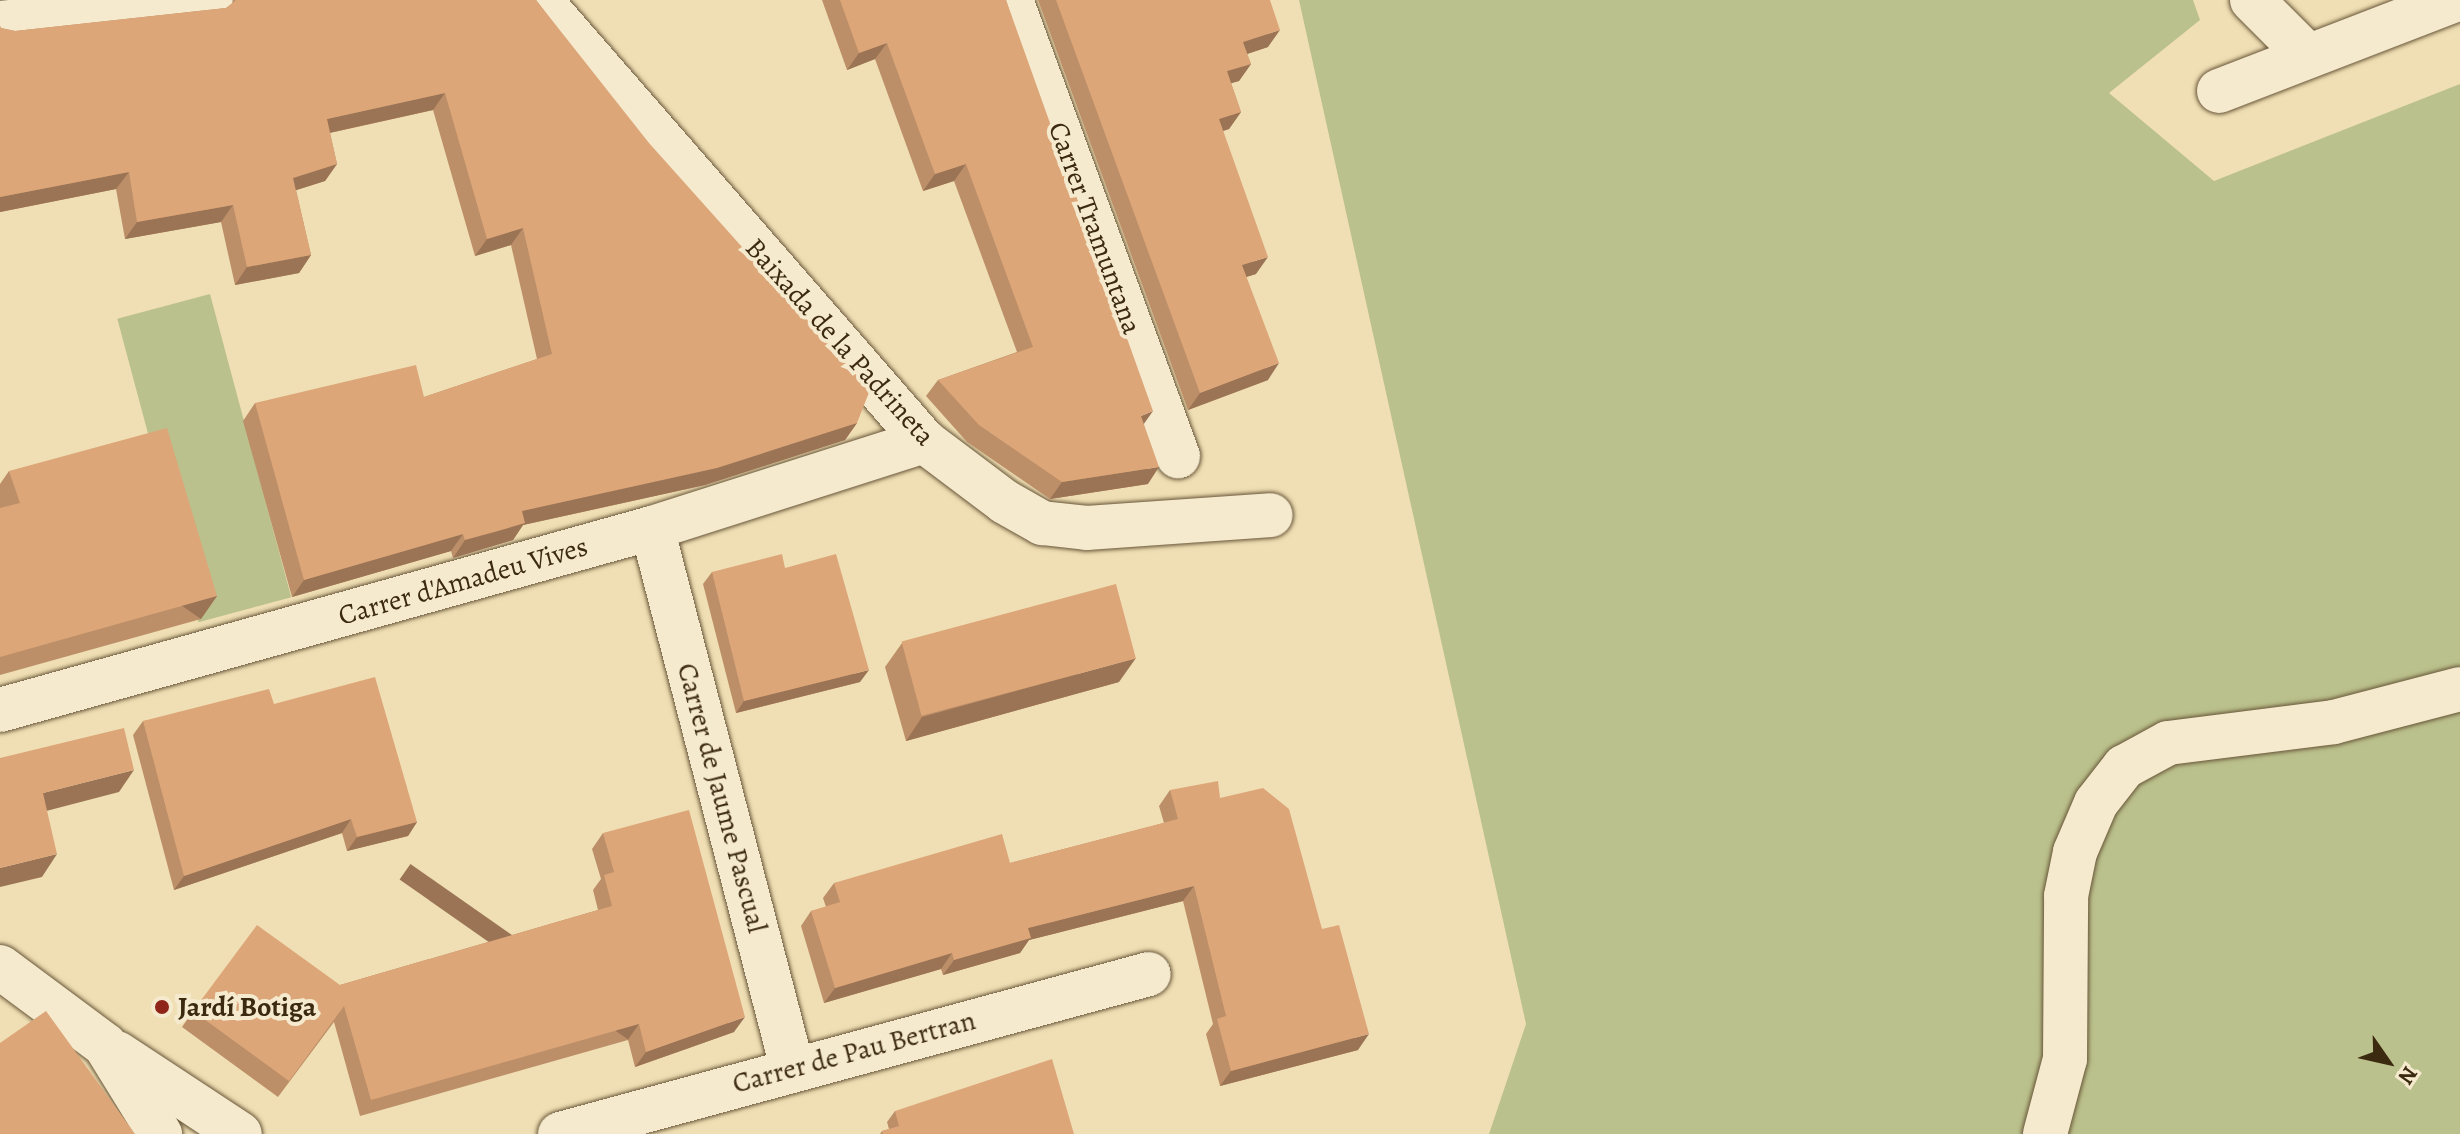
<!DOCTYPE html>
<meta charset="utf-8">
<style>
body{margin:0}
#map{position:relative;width:2460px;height:1134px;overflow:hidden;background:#f0dfb4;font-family:Alegreya,serif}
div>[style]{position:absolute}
.green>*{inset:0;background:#bbc18c;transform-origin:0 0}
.roads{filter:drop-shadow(0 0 2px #685639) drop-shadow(0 0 2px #685639)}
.minor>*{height:44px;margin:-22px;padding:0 22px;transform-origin:22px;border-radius:22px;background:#f5eace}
.wall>*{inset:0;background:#bd8f68}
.shaded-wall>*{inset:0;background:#9a7455;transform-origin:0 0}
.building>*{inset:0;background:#dca679;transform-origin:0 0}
.dots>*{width:22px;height:22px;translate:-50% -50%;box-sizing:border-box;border:4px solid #f5eace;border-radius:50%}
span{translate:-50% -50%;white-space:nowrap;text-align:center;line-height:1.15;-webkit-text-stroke:8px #f5eace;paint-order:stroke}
.street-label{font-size:28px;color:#3b2910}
.poi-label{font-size:28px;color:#3b2910;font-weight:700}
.left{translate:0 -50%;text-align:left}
.north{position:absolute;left:2348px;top:1022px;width:80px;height:80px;-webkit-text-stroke:6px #f5eace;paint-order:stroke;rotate:124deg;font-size:22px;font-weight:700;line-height:32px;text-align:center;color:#3b2910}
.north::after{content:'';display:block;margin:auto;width:28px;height:36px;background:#3b2910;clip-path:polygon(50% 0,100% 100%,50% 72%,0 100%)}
</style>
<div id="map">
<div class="green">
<i style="clip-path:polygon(1299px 0,2193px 0,2200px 20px,2109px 93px,2214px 181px,2460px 84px,2460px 1134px,1489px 1134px,1526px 1024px)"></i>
<i style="left:210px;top:294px;width:314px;height:96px;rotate:75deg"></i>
</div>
<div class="roads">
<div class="minor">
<i style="left:540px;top:0;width:585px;rotate:48.95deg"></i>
<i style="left:924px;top:441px;width:101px;rotate:37deg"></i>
<i style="left:1005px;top:502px;width:43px;rotate:29.6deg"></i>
<i style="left:1042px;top:523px;width:45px;rotate:6.3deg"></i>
<i style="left:1087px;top:528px;width:184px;rotate:-4deg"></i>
<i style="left:1011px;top:0;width:486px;rotate:69.9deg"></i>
<i style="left:2252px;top:0;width:79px;rotate:45deg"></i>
<i style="left:0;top:23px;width:212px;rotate:-6.2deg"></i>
<i style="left:2219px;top:91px;width:253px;rotate:-21.1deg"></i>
<i style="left:652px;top:528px;width:557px;rotate:75.44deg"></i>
<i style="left:0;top:710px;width:677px;rotate:-15.6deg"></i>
<i style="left:652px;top:528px;width:286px;rotate:-17.7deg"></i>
<i style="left:0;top:967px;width:131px;rotate:36.6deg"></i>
<i style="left:105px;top:1045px;width:105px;rotate:58.3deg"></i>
<i style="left:117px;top:1053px;width:147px;rotate:33.4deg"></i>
<i style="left:560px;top:1134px;width:610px;rotate:-15.2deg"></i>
<i style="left:2045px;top:1134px;width:78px;rotate:-75.1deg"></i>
<i style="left:2065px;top:1059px;width:163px;rotate:-89.6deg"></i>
<i style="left:2066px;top:896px;width:45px;rotate:-78.4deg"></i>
<i style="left:2075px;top:852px;width:53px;rotate:-66.8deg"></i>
<i style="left:2096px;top:803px;width:46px;rotate:-52.1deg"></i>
<i style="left:2124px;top:767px;width:50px;rotate:-28.6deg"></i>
<i style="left:2168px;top:743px;width:167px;rotate:-7.2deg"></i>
<i style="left:2334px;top:722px;width:130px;rotate:-14.7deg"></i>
</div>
</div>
<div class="wall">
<i style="clip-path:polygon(233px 0,536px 0,857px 423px,845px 440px,705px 485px,523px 525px,513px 540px,486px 548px,453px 558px,451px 551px,292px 597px,243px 421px,255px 403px,424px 397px,537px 359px,511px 245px,475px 256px,433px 110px,330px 133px,337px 164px,325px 181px,296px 190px,311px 255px,299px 273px,235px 285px,221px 222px,125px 239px,116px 189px,0 212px,0 26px,1px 28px,15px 31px,226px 8px,233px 3px)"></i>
<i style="clip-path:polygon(822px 0,1006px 0,1144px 424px,1148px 484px,1050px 499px,967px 442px,926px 396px,938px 380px,1017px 352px,954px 181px,923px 191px,875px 59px,847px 70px)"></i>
<i style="clip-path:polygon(1038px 0,1270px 0,1268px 47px,1247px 54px,1251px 64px,1239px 81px,1231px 83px,1241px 112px,1229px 129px,1223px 131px,1256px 274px,1246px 277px,1268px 380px,1188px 410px)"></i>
<i style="clip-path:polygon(9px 471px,217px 596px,201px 619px,0 675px,0 484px)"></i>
<i style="clip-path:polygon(785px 568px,860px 682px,736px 713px,703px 584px,712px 572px)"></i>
<i style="clip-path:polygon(902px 643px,1119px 682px,906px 741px,885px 667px)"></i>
<i style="clip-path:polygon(274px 704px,417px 822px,408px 836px,347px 851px,342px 833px,174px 890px,133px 735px,143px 721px)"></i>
<i style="clip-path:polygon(1170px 790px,1220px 798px,1322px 929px,1358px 1050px,1220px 1086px,1206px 1034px,1213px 1024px,1183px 901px,1029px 940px,1020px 953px,943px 975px,941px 969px,824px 1003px,801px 926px,811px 911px,826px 907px,823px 898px,834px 883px,1010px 863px,1164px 823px,1159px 806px)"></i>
<i style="clip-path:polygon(603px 833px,734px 1032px,635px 1067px,628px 1040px,360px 1116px,334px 1022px,278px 1097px,182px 1027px,193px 1011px,340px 985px,598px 910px,593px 890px,601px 879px,592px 849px)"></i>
<i style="clip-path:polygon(895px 1111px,1074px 1134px,880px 1134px,882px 1131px,889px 1129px,887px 1122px)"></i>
</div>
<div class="shaded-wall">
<i style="clip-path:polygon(1280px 30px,1268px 47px,1232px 59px,1243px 42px)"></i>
<i style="clip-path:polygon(887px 43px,875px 59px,847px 70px,859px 53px)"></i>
<i style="clip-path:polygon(1251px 64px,1239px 81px,1215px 88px,1227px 71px)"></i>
<i style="clip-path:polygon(445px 93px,433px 110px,315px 136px,327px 119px)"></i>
<i style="clip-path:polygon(1241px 112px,1229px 129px,1207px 136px,1219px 119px)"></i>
<i style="clip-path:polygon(337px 164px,325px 181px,281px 195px,293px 178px)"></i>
<i style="clip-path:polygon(966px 164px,954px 181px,923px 191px,935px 174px)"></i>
<i style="clip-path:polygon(129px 172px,116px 189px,0 212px,0 197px)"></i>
<i style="clip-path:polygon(233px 205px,221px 222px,125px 239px,137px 222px)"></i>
<i style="clip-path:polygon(523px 228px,511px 245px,475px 256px,487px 239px)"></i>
<i style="clip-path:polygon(311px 255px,299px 273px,235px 285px,247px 267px)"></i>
<i style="clip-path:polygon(1268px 257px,1256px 274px,1230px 282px,1242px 265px)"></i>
<i style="clip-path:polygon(1279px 363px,1268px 380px,1188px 410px,1200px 393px)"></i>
<i style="clip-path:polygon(1153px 411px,1141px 428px,1141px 416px)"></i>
<i style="clip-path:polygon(857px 423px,845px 440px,705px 485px,523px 525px,513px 540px,453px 558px,465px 540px,522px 511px)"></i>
<i style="clip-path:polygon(1159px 467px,1148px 484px,1050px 499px,1062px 482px)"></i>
<i style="clip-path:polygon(463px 534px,451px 551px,292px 597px,304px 580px)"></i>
<i style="left:217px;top:596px;width:28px;height:225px;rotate:125deg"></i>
<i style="clip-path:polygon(1136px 658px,1119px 682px,906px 741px,922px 717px)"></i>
<i style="clip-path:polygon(869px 670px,860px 682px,736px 713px,744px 701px)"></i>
<i style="clip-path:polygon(134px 770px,119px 792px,27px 816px,43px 793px)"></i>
<i style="clip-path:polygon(351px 819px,342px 833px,174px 890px,184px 876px)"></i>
<i style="clip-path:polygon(417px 822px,408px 836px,347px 851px,357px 837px)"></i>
<i style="clip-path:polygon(57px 854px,42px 877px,0 887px,0 868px)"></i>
<i style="clip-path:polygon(1194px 886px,1183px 901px,1029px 940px,1020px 953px,943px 975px,954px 960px,1028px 928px)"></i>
<i style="clip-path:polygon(952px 953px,941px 969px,824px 1003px,835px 988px)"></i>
<i style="clip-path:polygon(745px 1017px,734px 1032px,635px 1067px,646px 1052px)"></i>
<i style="left:639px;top:1024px;width:19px;height:279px;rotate:125deg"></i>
<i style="clip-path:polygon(1369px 1034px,1358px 1050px,1220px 1086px,1231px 1071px)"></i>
</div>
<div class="building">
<i style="clip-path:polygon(236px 0,536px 0,649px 143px,870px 390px,857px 423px,717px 468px,522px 511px,525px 523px,498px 531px,465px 540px,463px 534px,304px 580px,255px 403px,416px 365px,424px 397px,552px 354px,523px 228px,487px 239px,445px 93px,327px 119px,337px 164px,293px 178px,311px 255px,247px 267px,233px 205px,137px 222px,129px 172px,0 197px,0 26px,1px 28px,15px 31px,226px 8px)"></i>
<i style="clip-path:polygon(840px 0,1006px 0,1153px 411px,1141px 416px,1159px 467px,1062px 482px,979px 425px,938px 380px,1033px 347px,966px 164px,935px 174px,887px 43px,859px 53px)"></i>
<i style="clip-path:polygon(1056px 0,1270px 0,1280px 30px,1243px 42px,1251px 64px,1227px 71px,1241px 112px,1219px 119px,1268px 257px,1242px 265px,1279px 363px,1200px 393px)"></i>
<i style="clip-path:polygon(167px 428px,217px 596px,0 657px,0 508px,20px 503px,9px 471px)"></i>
<i style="clip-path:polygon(782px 554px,785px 568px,836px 554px,869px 670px,744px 701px,712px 572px)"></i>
<i style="left:1116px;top:584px;width:77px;height:222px;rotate:75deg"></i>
<i style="clip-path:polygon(375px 677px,417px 822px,357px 837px,351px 819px,184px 876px,143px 721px,269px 689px,274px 704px)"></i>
<i style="clip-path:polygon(124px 728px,134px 770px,43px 793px,57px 854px,0 868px,0 758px)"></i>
<i style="clip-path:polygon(1218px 781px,1220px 798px,1263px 788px,1289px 809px,1322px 929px,1339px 925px,1369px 1034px,1231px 1071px,1217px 1019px,1226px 1016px,1194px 886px,1028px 928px,1031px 938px,954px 960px,952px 953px,835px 988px,811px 911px,840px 902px,834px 883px,1002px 834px,1010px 863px,1178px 819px,1170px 790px)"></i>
<i style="clip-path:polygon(689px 810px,745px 1017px,646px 1052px,639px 1024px,371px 1100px,344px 1006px,289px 1081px,193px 1011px,257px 925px,340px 985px,612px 906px,604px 875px,614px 872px,603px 833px)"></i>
<i style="clip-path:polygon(46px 1011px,135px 1134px,0 1134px,0 1043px)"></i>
<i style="clip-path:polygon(1052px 1059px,1074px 1134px,883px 1134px,882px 1131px,899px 1126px,895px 1111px)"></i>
</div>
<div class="dots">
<i style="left:162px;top:1007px;background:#8f2418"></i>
</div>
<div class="street-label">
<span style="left:1095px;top:228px;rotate:70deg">Carrer Tramuntana</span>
<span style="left:840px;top:342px;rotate:48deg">Baixada de la Padrineta</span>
<span style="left:463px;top:581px;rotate:-16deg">Carrer d'Amadeu Vives</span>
<span style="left:722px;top:798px;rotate:75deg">Carrer de Jaume Pascual</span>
<span style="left:854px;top:1052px;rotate:-15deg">Carrer de Pau Bertran</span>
</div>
<div class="poi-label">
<span class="left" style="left:178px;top:1007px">Jardí Botiga</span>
</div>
<div class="north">N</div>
</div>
